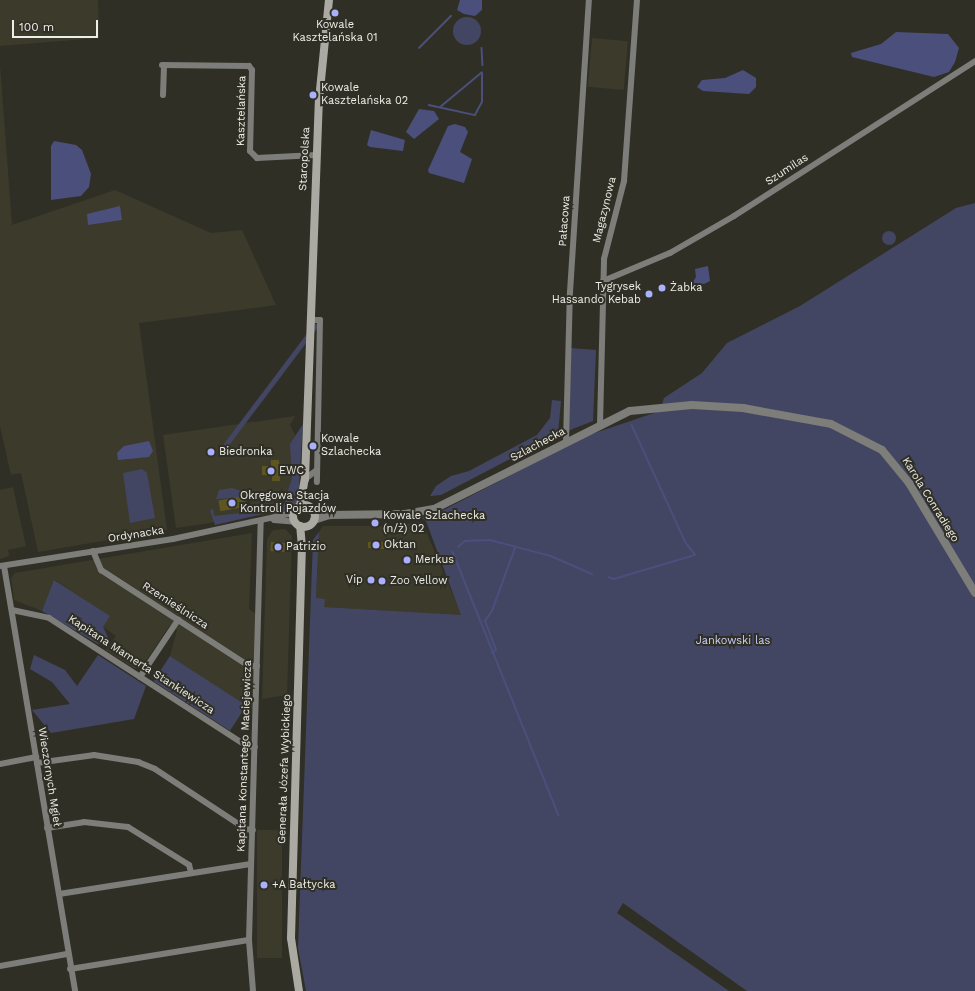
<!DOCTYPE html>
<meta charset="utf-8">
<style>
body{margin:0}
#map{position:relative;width:975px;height:991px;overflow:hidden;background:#302f26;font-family:"Work Sans",sans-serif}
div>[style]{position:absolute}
.built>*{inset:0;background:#3c3a2b;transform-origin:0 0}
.green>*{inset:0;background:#434662;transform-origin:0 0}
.round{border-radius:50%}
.water>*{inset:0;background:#4b4f7c}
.stream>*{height:1.5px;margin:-0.75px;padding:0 0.75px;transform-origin:0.75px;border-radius:0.75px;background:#4b4f7c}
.building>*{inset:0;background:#5e5620;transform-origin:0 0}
.minor>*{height:6px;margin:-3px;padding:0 3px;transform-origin:3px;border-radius:3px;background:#7d7d79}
.tertiary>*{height:8px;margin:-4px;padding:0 4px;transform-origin:4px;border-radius:4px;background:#7d7d79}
.secondary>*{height:8px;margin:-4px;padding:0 4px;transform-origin:4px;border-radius:4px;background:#aaaaa2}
.secondary>.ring{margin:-4px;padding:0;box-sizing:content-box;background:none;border:8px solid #aaaaa2;border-radius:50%}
.dots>*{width:11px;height:11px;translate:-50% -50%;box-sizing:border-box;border:2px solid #302f26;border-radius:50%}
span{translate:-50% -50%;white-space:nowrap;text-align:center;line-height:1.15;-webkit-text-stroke:4px #302f26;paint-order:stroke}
.poi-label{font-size:11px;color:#eeeee8}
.left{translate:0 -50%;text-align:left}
.right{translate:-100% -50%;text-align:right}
.street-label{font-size:11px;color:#eeeee8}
.park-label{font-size:11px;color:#cad0fd}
.scale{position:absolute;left:12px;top:20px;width:86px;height:18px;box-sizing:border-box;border:2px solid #eeeee8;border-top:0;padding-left:5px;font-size:12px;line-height:14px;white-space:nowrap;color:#eeeee8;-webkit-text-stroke:3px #302f26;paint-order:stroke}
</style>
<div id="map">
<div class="built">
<i style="clip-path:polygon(0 0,98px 0,99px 38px,0 46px)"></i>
<i style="left:592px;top:38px;width:36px;height:49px;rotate:5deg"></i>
<i style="clip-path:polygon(0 65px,12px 225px,115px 190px,211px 233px,242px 230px,276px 305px,139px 323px,167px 530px,38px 552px,21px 473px,11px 475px,0 426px)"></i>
<i style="clip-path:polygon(295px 416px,290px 425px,296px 437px,294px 490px,285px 508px,275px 513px,176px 528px,163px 435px)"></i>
<i style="clip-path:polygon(13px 487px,26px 546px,8px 550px,9px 556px,0 559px,0 490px)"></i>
<i style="clip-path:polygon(422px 522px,462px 616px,324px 607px,316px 598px,319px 532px,323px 526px,388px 526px)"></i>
<i style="clip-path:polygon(285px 529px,292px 536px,287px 695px,262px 699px,267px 539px,273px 530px)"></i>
<i style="clip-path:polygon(252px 533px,249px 609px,256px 614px,252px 710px,170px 656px,177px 630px,170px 625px,145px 662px,135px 669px,106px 650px,116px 636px,103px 627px,109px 616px,55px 580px,42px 611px,14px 600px,11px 578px,15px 573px)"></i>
<i style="left:257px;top:830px;width:25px;height:128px"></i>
</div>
<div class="green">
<i class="round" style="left:453px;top:17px;width:28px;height:28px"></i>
<i style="clip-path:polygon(975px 203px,975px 991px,747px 991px,623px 903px,617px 913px,729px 991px,306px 991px,298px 948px,313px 540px,319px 532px,316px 598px,325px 599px,324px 607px,461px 615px,426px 521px,419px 516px,434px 515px,586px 436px,660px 411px,664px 398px,702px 373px,727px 343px,800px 306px,956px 208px)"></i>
<i class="round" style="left:882px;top:231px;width:14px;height:14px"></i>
<i style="left:315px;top:323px;width:5px;height:152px;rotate:37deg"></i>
<i style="clip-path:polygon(570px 348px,596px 350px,593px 421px,565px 432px)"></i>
<i style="clip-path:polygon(552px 400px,561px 401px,558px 434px,441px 495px,430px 496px,436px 486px,451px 476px,469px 471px,537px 435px,550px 418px)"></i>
<i style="clip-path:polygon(303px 424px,298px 501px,288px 511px,274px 515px,271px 514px,282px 510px,292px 478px,290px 444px)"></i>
<i style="clip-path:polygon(142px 469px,147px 473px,155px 518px,130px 523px,123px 473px)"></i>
<i style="clip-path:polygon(232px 488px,241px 491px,246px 497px,216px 499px,219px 490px)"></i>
<i style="clip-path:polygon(213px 509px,214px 516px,259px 511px,262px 514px,215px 525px,210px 510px)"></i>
<i style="clip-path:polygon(54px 580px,110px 616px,103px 627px,108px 637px,106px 641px,98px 644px,42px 611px)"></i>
<i style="clip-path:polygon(34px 655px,65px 670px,77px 686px,98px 655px,146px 686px,134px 719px,51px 733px,32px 710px,70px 704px,52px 682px,30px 669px)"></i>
<i style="left:170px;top:656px;width:91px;height:30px;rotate:33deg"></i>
</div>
<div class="water">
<i style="clip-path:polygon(460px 0,482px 0,482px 10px,475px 16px,464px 14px,457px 10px)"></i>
<i style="clip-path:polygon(896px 32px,948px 34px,959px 48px,955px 62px,949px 72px,934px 77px,852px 57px,851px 53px,881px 44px)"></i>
<i style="clip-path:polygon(743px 70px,756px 78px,756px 87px,749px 94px,703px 91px,697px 87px,702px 80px,725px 78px)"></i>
<i style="clip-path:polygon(419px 109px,434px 111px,439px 119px,414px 139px,406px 132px)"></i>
<i style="clip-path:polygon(455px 124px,465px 127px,468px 132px,460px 152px,472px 159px,464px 183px,429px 173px,428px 170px,448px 126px)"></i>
<i style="clip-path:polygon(371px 130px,405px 140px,403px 151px,370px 147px,367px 145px)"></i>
<i style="clip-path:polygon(54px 141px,76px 145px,82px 150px,91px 174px,89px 187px,81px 196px,51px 200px,51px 146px)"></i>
<i style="clip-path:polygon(120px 206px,122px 220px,88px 225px,87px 214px)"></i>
<i style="clip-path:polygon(708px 266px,710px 281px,704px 284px,692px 283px,696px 277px,695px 269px)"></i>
<i style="clip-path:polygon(149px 441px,153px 451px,149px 457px,118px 460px,117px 453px,124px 446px)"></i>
</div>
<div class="stream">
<i style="left:419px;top:48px;width:45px;rotate:-45deg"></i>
<i style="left:482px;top:48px;width:17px;rotate:87deg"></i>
<i style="left:429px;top:105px;width:47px;rotate:12.3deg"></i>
<i style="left:475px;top:115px;width:15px;rotate:-62deg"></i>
<i style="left:482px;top:102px;width:29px;rotate:-90deg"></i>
<i style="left:482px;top:73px;width:53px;rotate:140.3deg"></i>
<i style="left:458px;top:547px;width:9px;rotate:-41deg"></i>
<i style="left:465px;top:541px;width:25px;rotate:-2deg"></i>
<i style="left:490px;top:540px;width:63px;rotate:14.7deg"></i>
<i style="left:551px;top:556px;width:45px;rotate:23.7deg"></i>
<i style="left:453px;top:552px;width:284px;rotate:68.1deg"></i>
<i style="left:609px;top:577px;width:5px;rotate:22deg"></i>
<i style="left:614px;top:579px;width:84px;rotate:-16.5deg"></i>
<i style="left:695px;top:555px;width:16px;rotate:-128deg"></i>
<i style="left:685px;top:542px;width:128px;rotate:-114.6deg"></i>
<i style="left:492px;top:653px;width:5px;rotate:-37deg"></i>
<i style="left:496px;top:650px;width:31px;rotate:-111deg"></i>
<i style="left:485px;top:621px;width:12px;rotate:-55deg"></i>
<i style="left:492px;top:611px;width:67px;rotate:-69.9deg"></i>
</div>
<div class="building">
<i style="clip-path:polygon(271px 460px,279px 460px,280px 481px,272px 481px,272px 475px,262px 475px,262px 466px,271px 466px)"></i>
<i style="left:244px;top:496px;width:11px;height:26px;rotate:80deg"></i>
<i style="left:271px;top:542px;width:14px;height:9px;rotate:4deg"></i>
<i style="clip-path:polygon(368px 542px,384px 542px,384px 549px,368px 548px)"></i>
</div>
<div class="minor">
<i style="left:162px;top:65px;width:87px;rotate:0.7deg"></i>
<i style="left:249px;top:66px;width:5px;rotate:53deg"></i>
<i style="left:252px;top:70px;width:81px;rotate:91.4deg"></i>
<i style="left:250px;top:151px;width:10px;rotate:45deg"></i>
<i style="left:257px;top:158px;width:59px;rotate:-2.9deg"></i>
<i style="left:163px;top:95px;width:30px;rotate:-88deg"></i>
<i style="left:603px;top:281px;width:73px;rotate:-22.7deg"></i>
<i style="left:670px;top:253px;width:74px;rotate:-30deg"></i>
<i style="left:734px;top:216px;width:287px;rotate:-32.7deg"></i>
<i style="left:310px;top:320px;width:10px"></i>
<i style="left:320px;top:320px;width:162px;rotate:91.1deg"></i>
<i style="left:600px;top:425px;width:166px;rotate:-88.6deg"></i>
<i style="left:604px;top:259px;width:81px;rotate:-75.6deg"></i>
<i style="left:624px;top:181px;width:181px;rotate:-85.9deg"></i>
<i style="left:566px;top:442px;width:150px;rotate:-88.5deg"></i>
<i style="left:570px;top:292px;width:293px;rotate:-86.3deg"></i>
<i style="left:305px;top:479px;width:15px;rotate:-37deg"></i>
<i style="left:274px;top:520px;width:21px;rotate:5deg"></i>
<i style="left:93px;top:551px;width:21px;rotate:67deg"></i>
<i style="left:101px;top:570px;width:176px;rotate:33deg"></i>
<i style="left:249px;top:666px;width:8px"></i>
<i style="left:0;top:566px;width:175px;rotate:-8.9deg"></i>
<i style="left:173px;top:539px;width:123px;rotate:-12.2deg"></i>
<i style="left:4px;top:566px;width:431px;rotate:80.5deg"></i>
<i style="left:12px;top:610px;width:38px;rotate:12deg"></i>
<i style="left:49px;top:618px;width:236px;rotate:32.9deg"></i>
<i style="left:247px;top:746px;width:8px;rotate:7deg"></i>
<i style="left:140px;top:677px;width:69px;rotate:-56.3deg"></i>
<i style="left:37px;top:763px;width:58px;rotate:-8deg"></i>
<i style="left:94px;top:755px;width:45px;rotate:9deg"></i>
<i style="left:138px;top:762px;width:18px;rotate:22deg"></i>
<i style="left:155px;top:769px;width:109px;rotate:33.4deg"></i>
<i style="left:246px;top:829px;width:7px;rotate:8deg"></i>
<i style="left:0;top:764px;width:37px;rotate:-11deg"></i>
<i style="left:47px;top:828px;width:37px;rotate:-9deg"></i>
<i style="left:84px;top:822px;width:44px;rotate:6.5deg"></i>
<i style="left:128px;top:827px;width:72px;rotate:31.9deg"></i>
<i style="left:189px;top:865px;width:7px;rotate:74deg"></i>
<i style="left:59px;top:894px;width:194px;rotate:-8.9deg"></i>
<i style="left:0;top:966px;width:68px;rotate:-10.2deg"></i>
<i style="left:70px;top:969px;width:181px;rotate:-9.2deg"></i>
<i style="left:253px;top:991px;width:51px;rotate:-94.5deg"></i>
<i style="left:249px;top:940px;width:418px;rotate:-88.4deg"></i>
</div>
<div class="tertiary">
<i style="left:314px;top:511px;width:16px;rotate:15deg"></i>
<i style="left:314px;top:520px;width:16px;rotate:-18deg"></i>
<i style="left:329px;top:515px;width:76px;rotate:-0.8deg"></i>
<i style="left:405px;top:514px;width:29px;rotate:-10deg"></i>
<i style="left:434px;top:509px;width:219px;rotate:-26.6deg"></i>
<i style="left:630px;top:411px;width:62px;rotate:-5.5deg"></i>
<i style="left:692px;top:405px;width:51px;rotate:3.4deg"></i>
<i style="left:743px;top:408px;width:89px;rotate:10.3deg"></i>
<i style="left:831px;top:424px;width:57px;rotate:27deg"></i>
<i style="left:882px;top:450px;width:43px;rotate:50.7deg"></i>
<i style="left:909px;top:483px;width:128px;rotate:59deg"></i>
</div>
<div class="secondary">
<i class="ring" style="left:293px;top:505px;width:14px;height:14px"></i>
<i style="left:300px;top:506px;width:27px;rotate:-80deg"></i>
<i style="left:305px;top:479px;width:379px;rotate:-87.9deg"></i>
<i style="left:319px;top:100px;width:100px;rotate:-84.3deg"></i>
<i style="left:299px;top:991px;width:54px;rotate:-98.6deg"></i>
<i style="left:291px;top:938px;width:391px;rotate:-88.4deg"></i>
<i style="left:302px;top:547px;width:21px;rotate:-95deg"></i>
</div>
<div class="dots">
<i style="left:335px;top:13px;background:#a9b0fc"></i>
<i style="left:313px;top:95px;background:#a9b0fc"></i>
<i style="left:662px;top:288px;background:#a9b0fc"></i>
<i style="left:649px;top:294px;background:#a9b0fc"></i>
<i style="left:313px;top:446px;background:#a9b0fc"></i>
<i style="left:211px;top:452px;background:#a9b0fc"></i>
<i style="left:271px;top:471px;background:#a9b0fc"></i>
<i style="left:232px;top:503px;background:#a9b0fc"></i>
<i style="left:375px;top:523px;background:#a9b0fc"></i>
<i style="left:376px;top:545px;background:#a9b0fc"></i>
<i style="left:278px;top:547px;background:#a9b0fc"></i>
<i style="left:407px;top:560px;background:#a9b0fc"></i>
<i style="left:371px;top:580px;background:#a9b0fc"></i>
<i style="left:382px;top:581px;background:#a9b0fc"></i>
<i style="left:264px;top:885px;background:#a9b0fc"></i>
</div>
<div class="poi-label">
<span style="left:335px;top:32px">Kowale<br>Kasztelańska 01</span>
<span class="left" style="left:321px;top:95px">Kowale<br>Kasztelańska 02</span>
<span class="right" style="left:641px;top:294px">Tygrysek<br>Hassando Kebab</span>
<span class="left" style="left:670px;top:288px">Żabka</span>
<span class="left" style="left:321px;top:446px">Kowale<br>Szlachecka</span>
<span class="left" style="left:219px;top:452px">Biedronka</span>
<span class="left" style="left:279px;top:471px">EWC</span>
<span class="left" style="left:240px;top:503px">Okręgowa Stacja<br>Kontroli Pojazdów</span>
<span class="left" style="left:383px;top:523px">Kowale Szlachecka<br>(n/ż) 02</span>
<span class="left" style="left:384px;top:545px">Oktan</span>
<span class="left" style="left:286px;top:547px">Patrizio</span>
<span class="left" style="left:415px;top:560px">Merkus</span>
<span class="right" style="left:363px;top:580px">Vip</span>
<span class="left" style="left:390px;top:581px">Zoo Yellow</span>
<span class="left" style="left:272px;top:885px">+A Bałtycka</span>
</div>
<div class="street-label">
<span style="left:242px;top:111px;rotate:-89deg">Kasztelańska</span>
<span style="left:305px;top:159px;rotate:-87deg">Staropolska</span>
<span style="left:787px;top:170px;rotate:-33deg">Szumilas</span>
<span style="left:605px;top:210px;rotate:-76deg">Magazynowa</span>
<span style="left:565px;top:221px;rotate:-86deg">Pałacowa</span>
<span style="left:538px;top:445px;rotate:-28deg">Szlachecka</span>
<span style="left:930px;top:500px;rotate:58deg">Karola Conradiego</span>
<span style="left:136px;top:535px;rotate:-9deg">Ordynacka</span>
<span style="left:175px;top:606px;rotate:33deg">Rzemieślnicza</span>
<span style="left:141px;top:665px;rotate:33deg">Kapitana Mamerta Stankiewicza</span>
<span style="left:245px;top:756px;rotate:-88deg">Kapitana Konstantego Maciejewicza</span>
<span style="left:285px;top:769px;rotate:-88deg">Generała Józefa Wybickiego</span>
<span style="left:49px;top:777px;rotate:81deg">Wieczornych Mgieł</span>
</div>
<div class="park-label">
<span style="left:733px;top:641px">Jankowski las</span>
</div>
<div class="scale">100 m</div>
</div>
